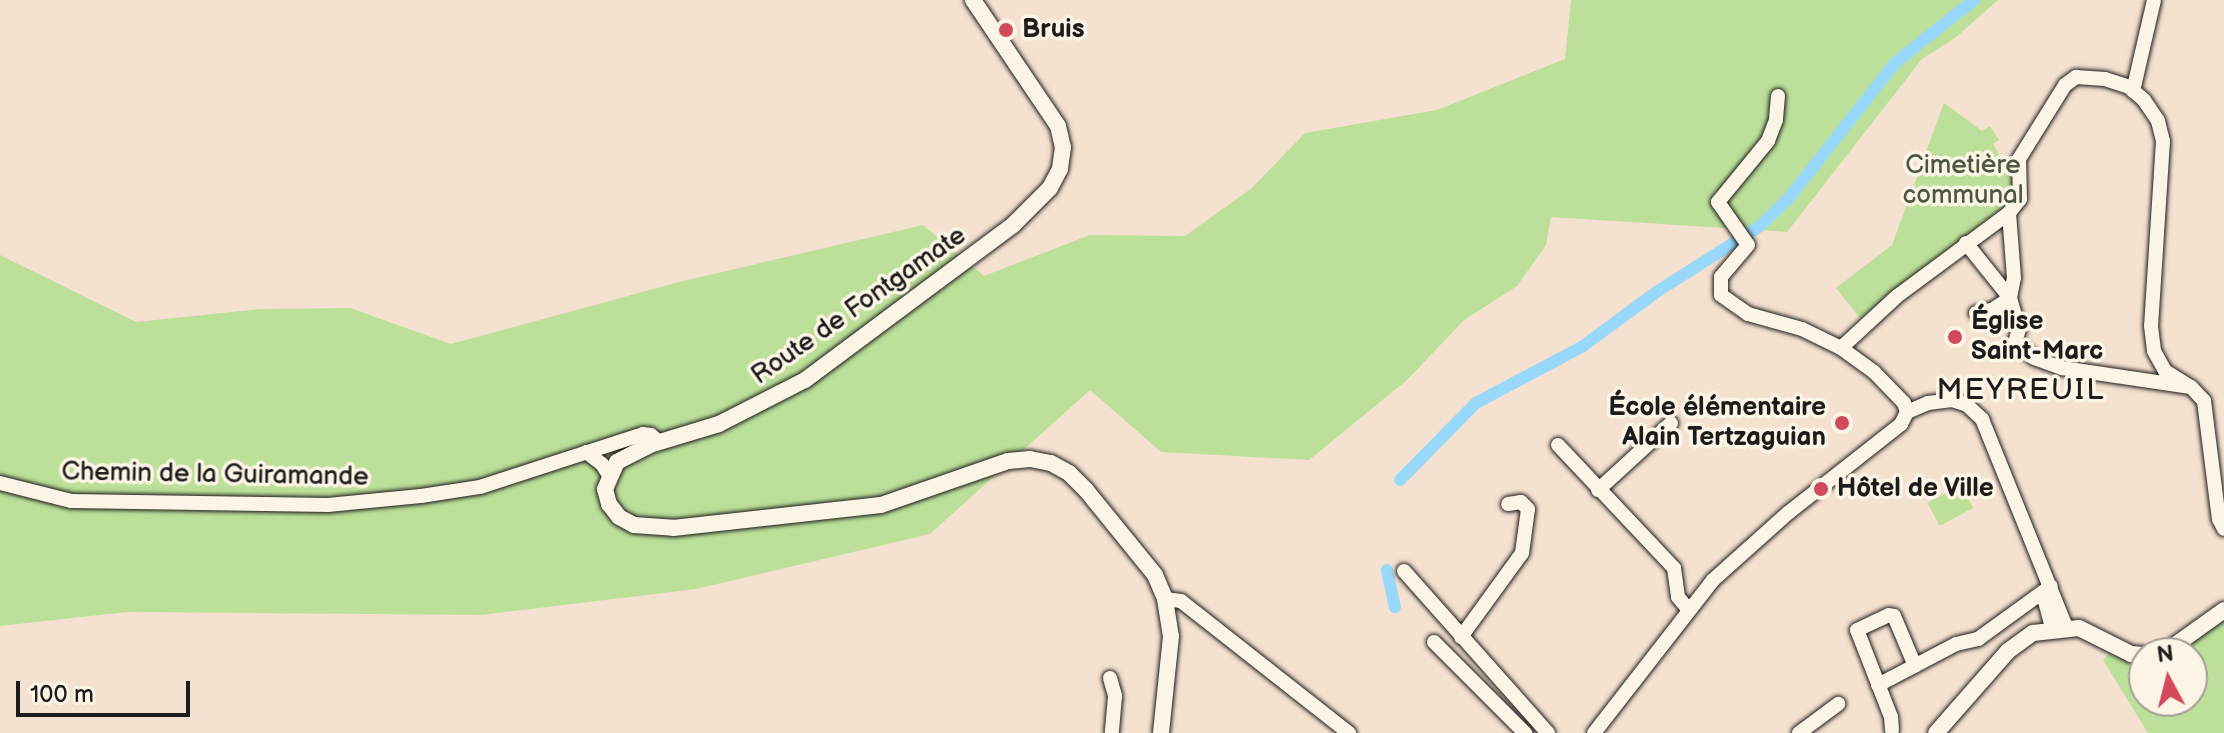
<!DOCTYPE html>
<meta charset="utf-8">
<style>
body{margin:0}
#map{position:relative;width:2224px;height:733px;overflow:hidden;background:#f5e1cf;font-family:"Balsamiq Sans",sans-serif}
div>[style]{position:absolute}
.green>*{inset:0;background:#bce09a;transform-origin:0 0}
.canal>*{height:12px;margin:-6px;padding:0 6px;transform-origin:6px;border-radius:6px;background:#98d8fa}
.roads{filter:drop-shadow(0 0 2px #1c1c1c) drop-shadow(0 0 2px #1c1c1c)}
.minor>*{height:14px;margin:-7px;padding:0 7px;transform-origin:7px;border-radius:7px;background:#fcf5e5}
.tertiary>*{height:16px;margin:-8px;padding:0 8px;transform-origin:8px;border-radius:8px;background:#fcf5e5}
.dots>*{width:22px;height:22px;translate:-50% -50%;box-sizing:border-box;border:4px solid #fcf5e5;border-radius:50%}
span{translate:-50% -50%;white-space:nowrap;text-align:center;line-height:1.15;-webkit-text-stroke:7px #fcf5e5;paint-order:stroke}
.poi-label{font-size:26px;color:#1c1c1c;font-weight:700}
.left{translate:0 -50%;text-align:left}
.right{translate:-100% -50%;text-align:right}
.park-label{font-size:26px;color:#4c5742}
.street-label{font-size:26px;color:#1c1c1c}
.quarter-label{font-size:30px;color:#1c1c1c;letter-spacing:2px}
.north{position:absolute;left:2128px;top:637px;width:80px;height:80px;box-sizing:border-box;background:#fcf5e5;border:2px solid #a29e95;border-radius:50%;rotate:353deg;font-size:22px;font-weight:700;line-height:32px;text-align:center;color:#1c1c1c}
.north::after{content:'';display:block;margin:auto;width:28px;height:36px;background:#d1495b;clip-path:polygon(50% 0,100% 100%,50% 72%,0 100%)}
.scale{position:absolute;left:16px;top:681px;width:174px;height:36px;box-sizing:border-box;border:4px solid #1c1c1c;border-top:0;padding-left:10px;font-size:24px;line-height:28px;white-space:nowrap;color:#1c1c1c;-webkit-text-stroke:6px #fcf5e5;paint-order:stroke}
</style>
<div id="map">
<div class="green">
<i style="clip-path:polygon(1571px 0,1998px 0,1955px 38px,1922px 59px,1787px 232px,1551px 217px,1546px 245px,1517px 286px,1464px 320px,1407px 380px,1309px 460px,1161px 452px,1090px 390px,930px 534px,696px 589px,481px 615px,127px 612px,0 626px,0 255px,136px 322px,261px 309px,350px 308px,451px 344px,679px 282px,923px 225px,984px 276px,1090px 235px,1185px 236px,1252px 188px,1305px 133px,1437px 110px,1565px 59px)"></i>
<i style="clip-path:polygon(1944px 103px,1982px 131px,1990px 126px,1999px 140px,1993px 144px,2014px 181px,2016px 197px,1860px 318px,1836px 288px,1892px 245px)"></i>
<i style="left:1961px;top:485px;width:26px;height:38px;rotate:62deg"></i>
<i style="clip-path:polygon(2224px 617px,2224px 733px,2148px 733px,2103px 660px,2109px 654px,2137px 666px,2144px 665px,2144px 701px,2192px 701px,2192px 653px,2181px 653px)"></i>
</div>
<div class="canal">
<i style="left:1400px;top:480px;width:108px;rotate:-45.4deg"></i>
<i style="left:1476px;top:403px;width:121px;rotate:-28deg"></i>
<i style="left:1583px;top:346px;width:93px;rotate:-36.3deg"></i>
<i style="left:1658px;top:291px;width:121px;rotate:-32.5deg"></i>
<i style="left:1760px;top:226px;width:39px;rotate:-44deg"></i>
<i style="left:1788px;top:199px;width:174px;rotate:-51.8deg"></i>
<i style="left:1896px;top:62px;width:100px;rotate:-38.5deg"></i>
<i style="left:1387px;top:570px;width:38px;rotate:78deg"></i>
</div>
<div class="roads">
<div class="minor">
<i style="left:2133px;top:91px;width:93px;rotate:-77deg"></i>
<i style="left:1778px;top:96px;width:24px;rotate:95deg"></i>
<i style="left:1776px;top:120px;width:22px;rotate:111deg"></i>
<i style="left:1768px;top:141px;width:79px;rotate:129.3deg"></i>
<i style="left:1718px;top:202px;width:52px;rotate:55.1deg"></i>
<i style="left:1748px;top:245px;width:42px;rotate:130.2deg"></i>
<i style="left:1721px;top:277px;width:18px;rotate:90deg"></i>
<i style="left:1721px;top:295px;width:33px;rotate:35deg"></i>
<i style="left:1748px;top:314px;width:56px;rotate:15.5deg"></i>
<i style="left:1802px;top:329px;width:43px;rotate:26deg"></i>
<i style="left:1841px;top:348px;width:41px;rotate:36deg"></i>
<i style="left:1874px;top:372px;width:43px;rotate:45.9deg"></i>
<i style="left:1904px;top:403px;width:9px;rotate:72deg"></i>
<i style="left:1966px;top:243px;width:70px;rotate:51.3deg"></i>
<i style="left:2010px;top:298px;width:32px;rotate:74deg"></i>
<i style="left:2019px;top:329px;width:15px;rotate:106deg"></i>
<i style="left:2015px;top:343px;width:24px;rotate:38deg"></i>
<i style="left:2034px;top:358px;width:30px;rotate:20deg"></i>
<i style="left:2062px;top:368px;width:130px;rotate:8.4deg"></i>
<i style="left:2191px;top:387px;width:19px;rotate:47deg"></i>
<i style="left:2204px;top:401px;width:119px;rotate:82.8deg"></i>
<i style="left:2219px;top:519px;width:11px;rotate:63deg"></i>
<i style="left:1976px;top:313px;width:16px;rotate:-11deg"></i>
<i style="left:1992px;top:310px;width:22px;rotate:-34deg"></i>
<i style="left:2010px;top:298px;width:20px;rotate:-79deg"></i>
<i style="left:2014px;top:278px;width:65px;rotate:-94.4deg"></i>
<i style="left:1841px;top:348px;width:75px;rotate:-42.8deg"></i>
<i style="left:1896px;top:297px;width:141px;rotate:-36.6deg"></i>
<i style="left:2009px;top:213px;width:18px;rotate:-52deg"></i>
<i style="left:2020px;top:199px;width:40px;rotate:-91.4deg"></i>
<i style="left:2019px;top:159px;width:87px;rotate:-58.1deg"></i>
<i style="left:2065px;top:85px;width:14px;rotate:-36deg"></i>
<i style="left:2076px;top:77px;width:29px;rotate:4deg"></i>
<i style="left:2105px;top:79px;width:25px;rotate:18deg"></i>
<i style="left:2129px;top:87px;width:20px;rotate:41deg"></i>
<i style="left:2144px;top:100px;width:25px;rotate:56deg"></i>
<i style="left:2158px;top:121px;width:21px;rotate:76deg"></i>
<i style="left:2163px;top:141px;width:185px;rotate:93.7deg"></i>
<i style="left:2151px;top:326px;width:25px;rotate:83deg"></i>
<i style="left:2154px;top:351px;width:23px;rotate:61deg"></i>
<i style="left:2165px;top:371px;width:31px;rotate:32deg"></i>
<i style="left:1907px;top:412px;width:23px;rotate:-23deg"></i>
<i style="left:1928px;top:403px;width:24px;rotate:-7deg"></i>
<i style="left:1952px;top:400px;width:16px;rotate:18deg"></i>
<i style="left:1967px;top:405px;width:21px;rotate:43deg"></i>
<i style="left:1982px;top:419px;width:224px;rotate:68deg"></i>
<i style="left:1558px;top:445px;width:169px;rotate:46.7deg"></i>
<i style="left:1674px;top:568px;width:29px;rotate:82deg"></i>
<i style="left:1678px;top:597px;width:17px;rotate:50deg"></i>
<i style="left:586px;top:452px;width:20px;rotate:37deg"></i>
<i style="left:602px;top:464px;width:13px;rotate:58deg"></i>
<i style="left:0;top:483px;width:73px;rotate:14.2deg"></i>
<i style="left:71px;top:501px;width:257px;rotate:0.9deg"></i>
<i style="left:328px;top:505px;width:93px;rotate:-5.5deg"></i>
<i style="left:421px;top:496px;width:60px;rotate:-8.7deg"></i>
<i style="left:480px;top:487px;width:171px;rotate:-18deg"></i>
<i style="left:643px;top:434px;width:8px;rotate:7deg"></i>
<i style="left:651px;top:435px;width:11px;rotate:41deg"></i>
<i style="left:1598px;top:490px;width:99px;rotate:-42.5deg"></i>
<i style="left:1404px;top:571px;width:217px;rotate:48.4deg"></i>
<i style="left:2043px;top:594px;width:35px;rotate:75deg"></i>
<i style="left:1165px;top:599px;width:16px;rotate:7deg"></i>
<i style="left:1181px;top:601px;width:214px;rotate:38.2deg"></i>
<i style="left:1461px;top:637px;width:104px;rotate:-54deg"></i>
<i style="left:1522px;top:553px;width:44px;rotate:-82.2deg"></i>
<i style="left:1528px;top:509px;width:10px;rotate:-135deg"></i>
<i style="left:1521px;top:502px;width:13px;rotate:171deg"></i>
<i style="left:1434px;top:642px;width:129px;rotate:45deg"></i>
<i style="left:1110px;top:678px;width:19px;rotate:74deg"></i>
<i style="left:1115px;top:696px;width:37px;rotate:95deg"></i>
<i style="left:1878px;top:685px;width:88px;rotate:-27.7deg"></i>
<i style="left:1956px;top:644px;width:23px;rotate:-13deg"></i>
<i style="left:1978px;top:639px;width:90px;rotate:-36deg"></i>
<i style="left:1892px;top:730px;width:13px;rotate:-94deg"></i>
<i style="left:1891px;top:717px;width:93px;rotate:-111.3deg"></i>
<i style="left:1857px;top:630px;width:35px;rotate:-25deg"></i>
<i style="left:1889px;top:615px;width:5px;rotate:11deg"></i>
<i style="left:1894px;top:616px;width:54px;rotate:67.2deg"></i>
<i style="left:1594px;top:733px;width:194px;rotate:-52.1deg"></i>
<i style="left:1713px;top:580px;width:101px;rotate:-41.8deg"></i>
<i style="left:1788px;top:513px;width:144px;rotate:-38.2deg"></i>
<i style="left:1901px;top:424px;width:13px;rotate:-63deg"></i>
<i style="left:1799px;top:733px;width:49px;rotate:-36.6deg"></i>
</div>
<div class="tertiary">
<i style="left:973px;top:0;width:152px;rotate:56deg"></i>
<i style="left:1058px;top:126px;width:22px;rotate:77deg"></i>
<i style="left:1063px;top:147px;width:22px;rotate:98deg"></i>
<i style="left:1060px;top:169px;width:21px;rotate:118deg"></i>
<i style="left:1050px;top:188px;width:52px;rotate:135deg"></i>
<i style="left:1013px;top:225px;width:259px;rotate:143.3deg"></i>
<i style="left:805px;top:380px;width:97px;rotate:152.9deg"></i>
<i style="left:719px;top:424px;width:72px;rotate:163.1deg"></i>
<i style="left:650px;top:445px;width:37px;rotate:153deg"></i>
<i style="left:617px;top:462px;width:30px;rotate:114deg"></i>
<i style="left:605px;top:489px;width:16px;rotate:75deg"></i>
<i style="left:609px;top:504px;width:16px;rotate:52deg"></i>
<i style="left:619px;top:517px;width:17px;rotate:28deg"></i>
<i style="left:634px;top:525px;width:39px;rotate:4deg"></i>
<i style="left:673px;top:528px;width:209px;rotate:-6.3deg"></i>
<i style="left:881px;top:505px;width:134px;rotate:-19.1deg"></i>
<i style="left:1008px;top:461px;width:22px;rotate:-5deg"></i>
<i style="left:1030px;top:459px;width:21px;rotate:11deg"></i>
<i style="left:1051px;top:463px;width:21px;rotate:29deg"></i>
<i style="left:1069px;top:473px;width:24px;rotate:45deg"></i>
<i style="left:1086px;top:490px;width:109px;rotate:50.9deg"></i>
<i style="left:1155px;top:575px;width:26px;rotate:67deg"></i>
<i style="left:1165px;top:599px;width:37px;rotate:81deg"></i>
<i style="left:1171px;top:636px;width:98px;rotate:95.9deg"></i>
<i style="left:2164px;top:653px;width:74px;rotate:-35.6deg"></i>
<i style="left:1936px;top:733px;width:109px;rotate:-48.7deg"></i>
<i style="left:2008px;top:651px;width:31px;rotate:-36deg"></i>
<i style="left:2033px;top:633px;width:46px;rotate:-6.2deg"></i>
<i style="left:2079px;top:628px;width:58px;rotate:26.6deg"></i>
<i style="left:2131px;top:654px;width:13px;rotate:4deg"></i>
</div>
</div>
<div class="dots">
<i style="left:1006px;top:30px;background:#d1495b"></i>
<i style="left:1955px;top:337px;background:#d1495b"></i>
<i style="left:1842px;top:423px;background:#d1495b"></i>
<i style="left:1821px;top:489px;background:#d1495b"></i>
</div>
<div class="poi-label">
<span class="left" style="left:1022px;top:30px">Bruis</span>
<span class="left" style="left:1971px;top:337px">Église<br>Saint-Marc</span>
<span class="right" style="left:1826px;top:423px">École élémentaire<br>Alain Tertzaguian</span>
<span class="left" style="left:1837px;top:489px">Hôtel de Ville</span>
</div>
<div class="park-label">
<span style="left:1963px;top:181px">Cimetière<br>communal</span>
</div>
<div class="street-label">
<span style="left:859px;top:306px;rotate:-35deg">Route de Fontgamate</span>
<span style="left:215px;top:475px;rotate:1deg">Chemin de la Guiramande</span>
</div>
<div class="quarter-label">
<span style="left:2021px;top:390px">MEYREUIL</span>
</div>
<div class="north">N</div>
<div class="scale">100 m</div>
</div>
